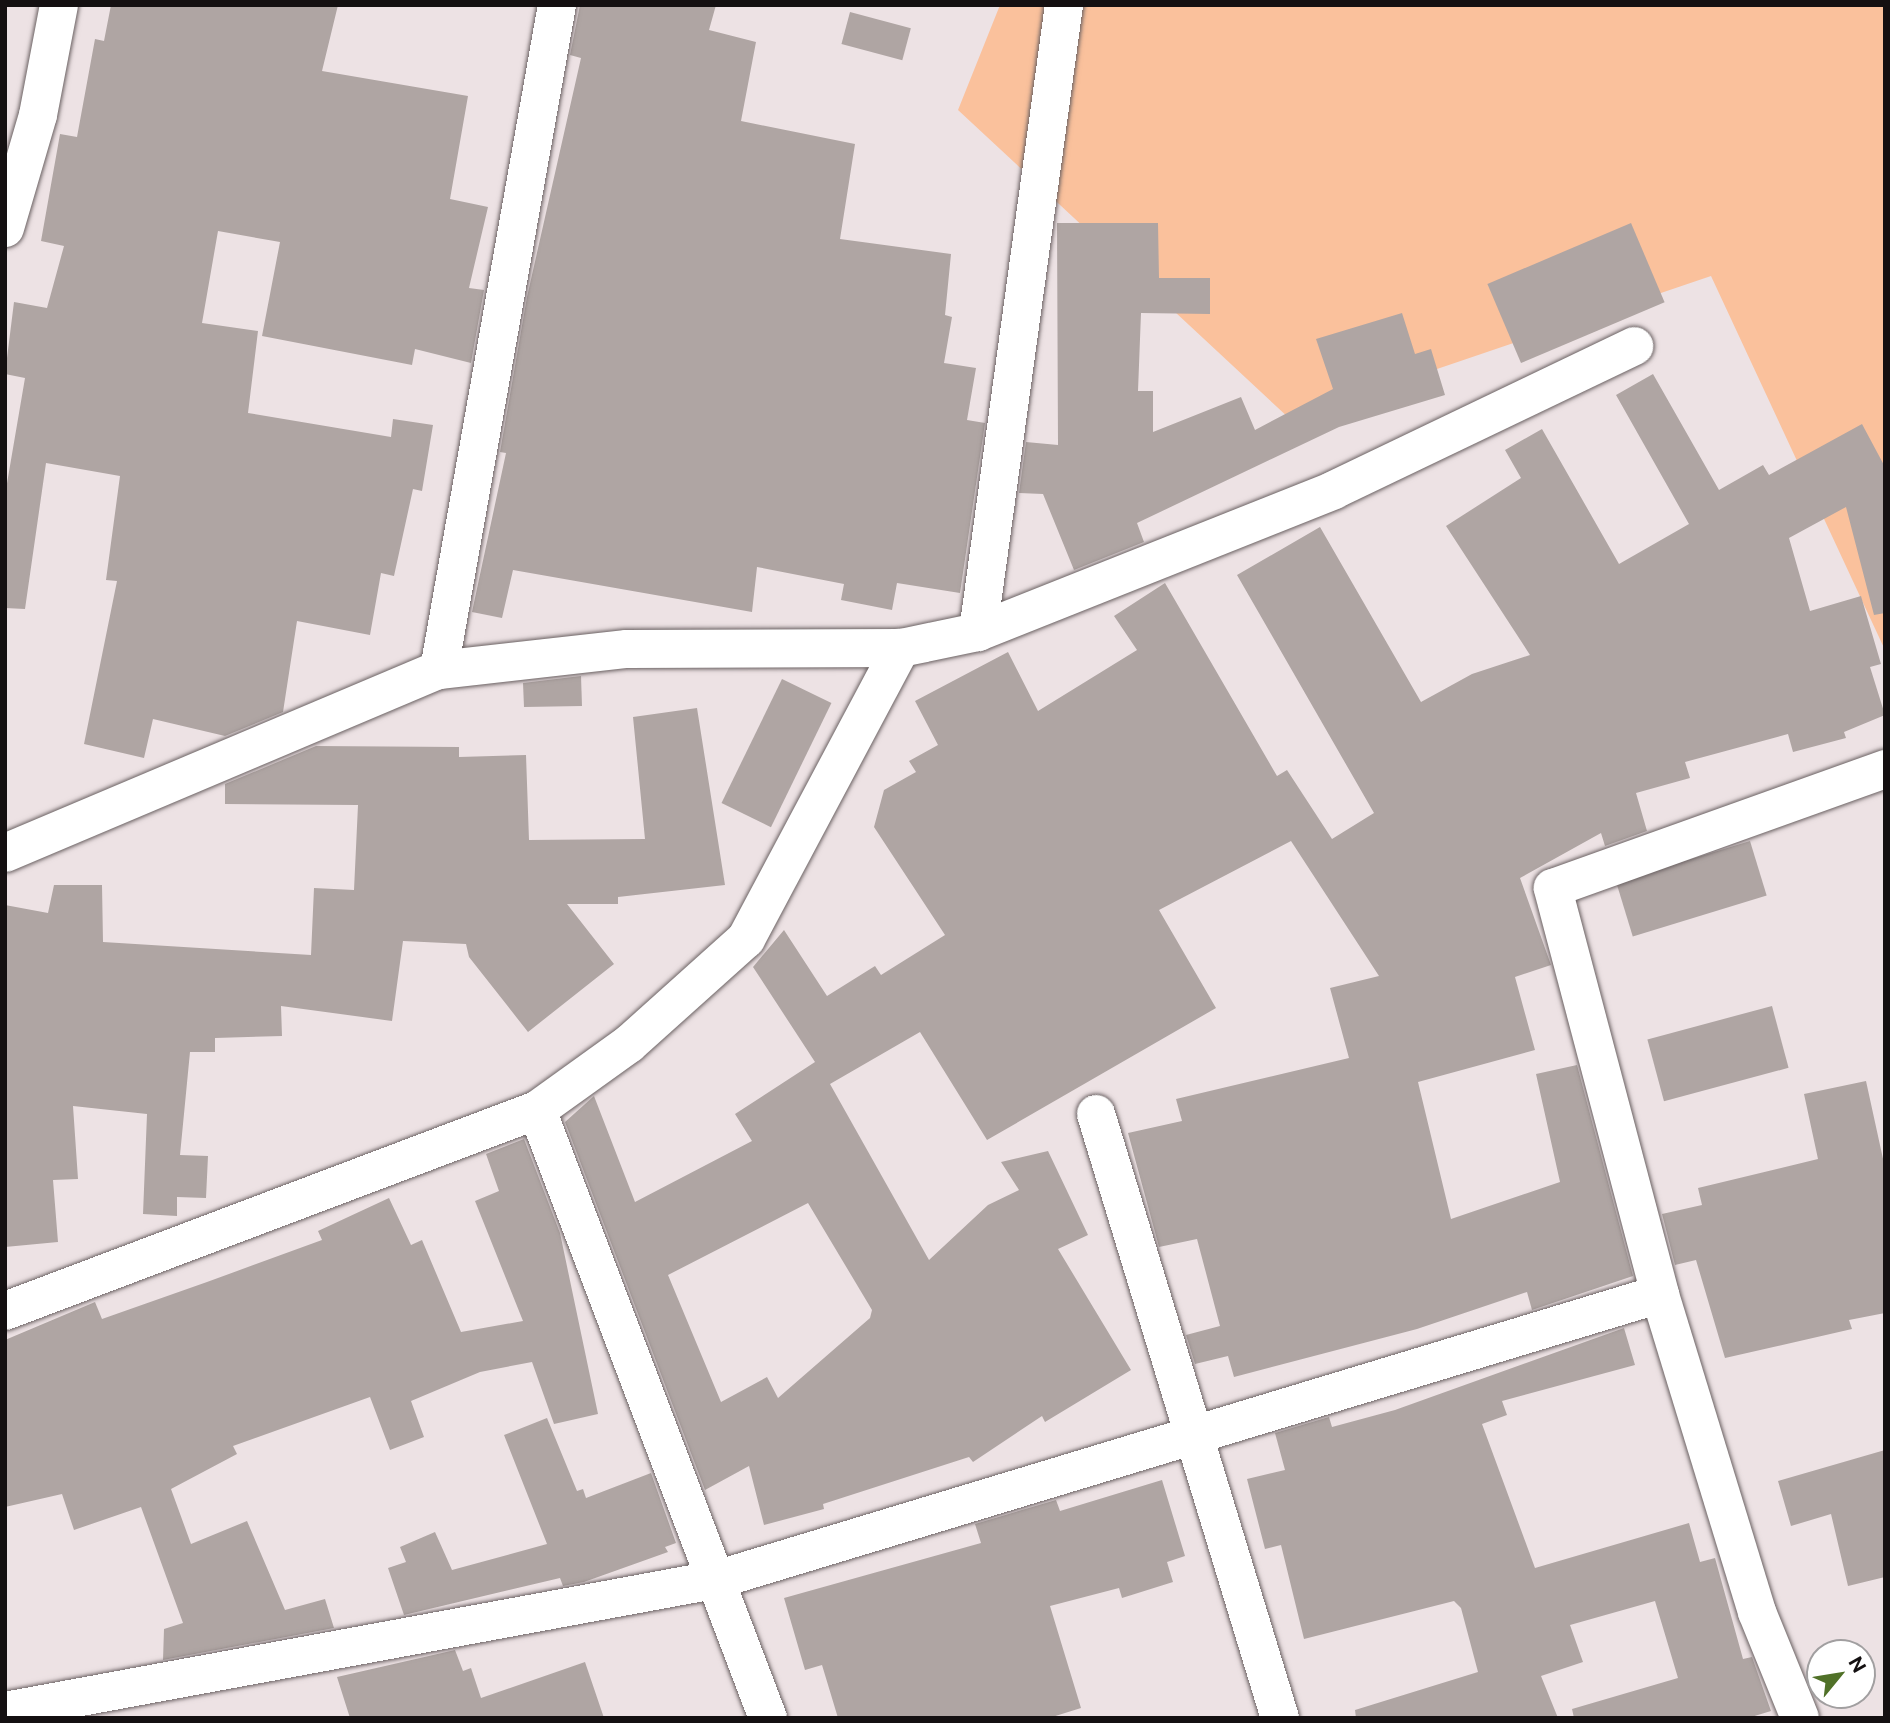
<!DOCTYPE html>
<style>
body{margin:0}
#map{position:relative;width:1890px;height:1723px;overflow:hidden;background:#ede2e4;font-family:"Public Sans",sans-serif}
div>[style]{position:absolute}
.green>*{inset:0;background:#fac19c}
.building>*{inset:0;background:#afa5a3;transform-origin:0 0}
.roads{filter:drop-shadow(0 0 2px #6a6162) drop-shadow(0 0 2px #6a6162)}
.minor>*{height:38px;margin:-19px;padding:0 19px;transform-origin:19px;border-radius:19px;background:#fff}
span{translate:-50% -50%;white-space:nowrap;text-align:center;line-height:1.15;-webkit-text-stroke:5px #fff;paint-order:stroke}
.frame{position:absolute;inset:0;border:7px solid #141011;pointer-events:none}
.north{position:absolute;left:1806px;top:1639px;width:70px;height:70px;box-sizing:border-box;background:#fff;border:2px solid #a19fa0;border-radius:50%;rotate:60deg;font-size:19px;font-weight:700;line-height:28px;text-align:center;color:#141011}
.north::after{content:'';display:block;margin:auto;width:24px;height:32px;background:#507128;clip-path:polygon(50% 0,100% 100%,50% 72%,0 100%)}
</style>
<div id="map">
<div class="green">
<i style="clip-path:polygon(1000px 5px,1885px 5px,1885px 650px,1711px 276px,1290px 419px,958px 110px)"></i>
</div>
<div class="building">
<i style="clip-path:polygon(111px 5px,338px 5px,322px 71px,468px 96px,450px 199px,488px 207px,469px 288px,484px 290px,471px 363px,415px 349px,412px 365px,262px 336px,280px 242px,218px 231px,202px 323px,258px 331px,248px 413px,391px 437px,393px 419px,433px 425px,422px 491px,413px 489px,394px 576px,381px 573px,370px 635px,297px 621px,283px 712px,225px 736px,153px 719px,144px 758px,84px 744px,117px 581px,106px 580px,120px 476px,46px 463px,25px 609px,5px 608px,5px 495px,25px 378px,5px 374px,14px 302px,47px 308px,64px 246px,41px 241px,60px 134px,77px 137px,95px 39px,104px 41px)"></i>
<i style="clip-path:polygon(580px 5px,716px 5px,709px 30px,756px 42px,741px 121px,855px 144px,840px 239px,951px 254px,945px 315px,952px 317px,944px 363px,976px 368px,967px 420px,985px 423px,960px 593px,897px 583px,892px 610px,841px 600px,844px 584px,757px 567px,752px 612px,513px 570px,502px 618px,472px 612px,506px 453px,500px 452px,527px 297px,581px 58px,570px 55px)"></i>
<i style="left:850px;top:12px;width:63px;height:33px;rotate:15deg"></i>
<i style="clip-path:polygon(1057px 223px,1158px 223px,1159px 278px,1210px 278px,1210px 314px,1141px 313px,1138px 391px,1153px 391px,1153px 432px,1241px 397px,1255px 430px,1333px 389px,1316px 339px,1402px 313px,1415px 354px,1431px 349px,1445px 395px,1339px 427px,1137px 523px,1144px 542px,1074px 570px,1043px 494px,1019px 493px,1026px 442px,1058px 445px)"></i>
<i style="left:1631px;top:223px;width:86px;height:156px;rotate:67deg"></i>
<i style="clip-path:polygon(evenodd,1653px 374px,1719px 490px,1763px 465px,1769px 475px,1862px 424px,1885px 467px,1885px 613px,1874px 615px,1846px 507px,1789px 538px,1810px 611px,1861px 596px,1881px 664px,1870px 667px,1885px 715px,1844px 732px,1846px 738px,1793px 752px,1788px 734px,1685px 762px,1690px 778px,1636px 793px,1647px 831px,1605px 846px,1601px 833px,1520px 878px,1551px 965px,1515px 977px,1535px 1050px,1418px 1082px,1451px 1219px,1560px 1182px,1536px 1074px,1577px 1065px,1633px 1276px,1532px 1310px,1527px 1292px,1417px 1329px,1234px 1377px,1228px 1356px,1195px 1364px,1186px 1335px,1220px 1326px,1197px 1239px,1159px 1247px,1128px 1133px,1182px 1121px,1176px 1099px,1349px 1058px,1330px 988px,1379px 976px,1291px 841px,1159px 910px,1216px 1008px,987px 1140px,920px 1032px,830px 1084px,929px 1260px,988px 1205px,1019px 1190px,1001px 1162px,1048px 1151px,1088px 1235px,1058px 1249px,1131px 1370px,1045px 1422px,1042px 1416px,973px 1462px,969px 1457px,823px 1504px,824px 1509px,764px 1525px,749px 1466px,705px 1490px,565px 1122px,594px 1096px,635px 1202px,752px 1141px,735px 1114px,815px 1062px,753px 967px,784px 930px,827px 996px,875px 966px,881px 975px,945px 935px,874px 827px,884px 790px,916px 772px,909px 761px,938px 745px,915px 701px,1008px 652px,1038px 711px,1137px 650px,1114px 616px,1165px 583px,1277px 776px,1287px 770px,1332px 839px,1374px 813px,1237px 575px,1320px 527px,1421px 702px,1472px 674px,1530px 655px,1446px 526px,1521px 478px,1505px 450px,1542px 429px,1619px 564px,1689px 524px,1616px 395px,1653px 374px,808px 1203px,872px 1310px,870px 1318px,778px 1398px,767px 1377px,721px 1402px,668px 1275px,808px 1203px)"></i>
<i style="clip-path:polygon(581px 676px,582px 706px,524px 707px,523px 683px)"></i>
<i style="left:782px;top:679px;width:55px;height:138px;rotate:26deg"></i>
<i style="clip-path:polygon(697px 708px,725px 885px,618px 897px,618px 904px,567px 904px,614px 964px,528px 1032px,469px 957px,466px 944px,403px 941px,392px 1021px,281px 1006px,282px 1036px,215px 1038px,215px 1052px,190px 1052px,180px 1155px,208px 1156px,206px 1198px,177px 1197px,177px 1216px,143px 1214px,147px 1114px,73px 1106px,78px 1179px,53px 1180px,58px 1242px,5px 1247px,5px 905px,48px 913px,54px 885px,102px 885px,103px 942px,311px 955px,314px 888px,354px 890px,358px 805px,225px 804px,225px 784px,316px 746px,459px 747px,459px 757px,526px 755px,529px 840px,645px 839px,633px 717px)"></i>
<i style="left:1750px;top:841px;width:57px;height:140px;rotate:73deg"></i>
<i style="left:1772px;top:1006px;width:64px;height:129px;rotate:75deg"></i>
<i style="clip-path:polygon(1866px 1081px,1885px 1168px,1885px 1313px,1849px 1320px,1852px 1329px,1725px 1358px,1696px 1260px,1675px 1265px,1662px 1214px,1702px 1205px,1698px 1188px,1818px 1159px,1804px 1094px)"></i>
<i style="clip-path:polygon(524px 1139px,560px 1233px,598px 1414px,554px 1424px,532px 1362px,480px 1372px,411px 1401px,424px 1437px,390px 1450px,370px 1397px,233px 1446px,237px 1454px,171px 1489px,191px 1544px,247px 1521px,285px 1610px,325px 1599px,334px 1628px,163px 1660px,164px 1629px,183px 1623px,141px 1507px,74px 1530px,62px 1494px,5px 1507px,5px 1340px,95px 1302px,102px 1319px,207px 1282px,322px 1240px,318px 1231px,389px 1198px,411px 1245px,422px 1240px,461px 1332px,523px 1321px,475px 1201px,499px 1191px,486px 1154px)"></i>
<i style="clip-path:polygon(1624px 1328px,1635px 1365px,1502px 1401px,1507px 1415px,1482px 1424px,1535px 1568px,1689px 1523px,1700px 1562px,1715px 1558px,1743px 1659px,1752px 1657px,1771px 1711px,1748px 1718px,1574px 1718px,1572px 1709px,1678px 1678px,1655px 1601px,1570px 1625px,1583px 1662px,1541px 1676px,1558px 1718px,1356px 1718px,1355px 1710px,1478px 1672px,1461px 1608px,1454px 1601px,1304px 1639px,1281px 1545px,1265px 1549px,1247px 1479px,1285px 1470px,1275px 1433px,1329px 1417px,1332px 1427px,1395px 1410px)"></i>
<i style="clip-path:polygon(547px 1418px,577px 1491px,583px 1489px,586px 1498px,651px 1473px,676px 1543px,665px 1547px,668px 1552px,584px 1582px,563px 1586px,560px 1578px,404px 1615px,388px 1568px,406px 1562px,400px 1547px,435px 1532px,452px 1570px,547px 1544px,504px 1435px)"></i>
<i style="clip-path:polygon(1885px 1450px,1885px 1577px,1848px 1586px,1831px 1514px,1791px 1526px,1778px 1481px)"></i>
<i style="clip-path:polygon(1162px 1480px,1185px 1556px,1167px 1562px,1173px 1582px,1122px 1598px,1119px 1588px,1050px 1606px,1081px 1708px,1049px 1718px,838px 1718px,822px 1665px,805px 1670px,784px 1598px,981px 1543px,975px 1524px,1056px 1500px,1060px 1511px)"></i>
<i style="clip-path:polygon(455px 1650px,463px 1671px,471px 1668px,481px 1698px,585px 1662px,604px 1718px,350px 1718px,337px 1677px)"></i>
</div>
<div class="roads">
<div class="minor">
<i style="left:5px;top:228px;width:118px;rotate:-73.7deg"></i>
<i style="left:38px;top:115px;width:112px;rotate:-79.2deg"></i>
<i style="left:978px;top:632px;width:633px;rotate:-82.19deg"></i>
<i style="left:439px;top:670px;width:675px;rotate:-79.94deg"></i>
<i style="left:5px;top:853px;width:471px;rotate:-22.9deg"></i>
<i style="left:439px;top:670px;width:189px;rotate:-6.4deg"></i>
<i style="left:627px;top:649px;width:274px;rotate:-0.2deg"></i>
<i style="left:901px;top:648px;width:79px;rotate:-11.7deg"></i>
<i style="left:978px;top:632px;width:383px;rotate:-21.7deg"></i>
<i style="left:1334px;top:490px;width:333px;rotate:-25.6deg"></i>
<i style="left:537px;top:1110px;width:650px;rotate:69.2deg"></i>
<i style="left:1096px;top:1114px;width:631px;rotate:73.06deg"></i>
<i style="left:5px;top:1311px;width:569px;rotate:-20.7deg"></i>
<i style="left:537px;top:1110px;width:113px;rotate:-35.7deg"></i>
<i style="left:629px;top:1044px;width:157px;rotate:-41.9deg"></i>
<i style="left:746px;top:939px;width:330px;rotate:-62deg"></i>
<i style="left:5px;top:1711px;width:726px;rotate:-10.47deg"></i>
<i style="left:719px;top:1579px;width:983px;rotate:-16.85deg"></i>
<i style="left:1800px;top:1718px;width:114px;rotate:-112.1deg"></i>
<i style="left:1757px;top:1612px;width:332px;rotate:-107deg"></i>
<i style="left:1660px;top:1294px;width:420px;rotate:-104.8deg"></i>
<i style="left:1553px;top:888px;width:353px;rotate:-19.7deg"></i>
</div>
</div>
<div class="frame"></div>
<div class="north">N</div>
</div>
